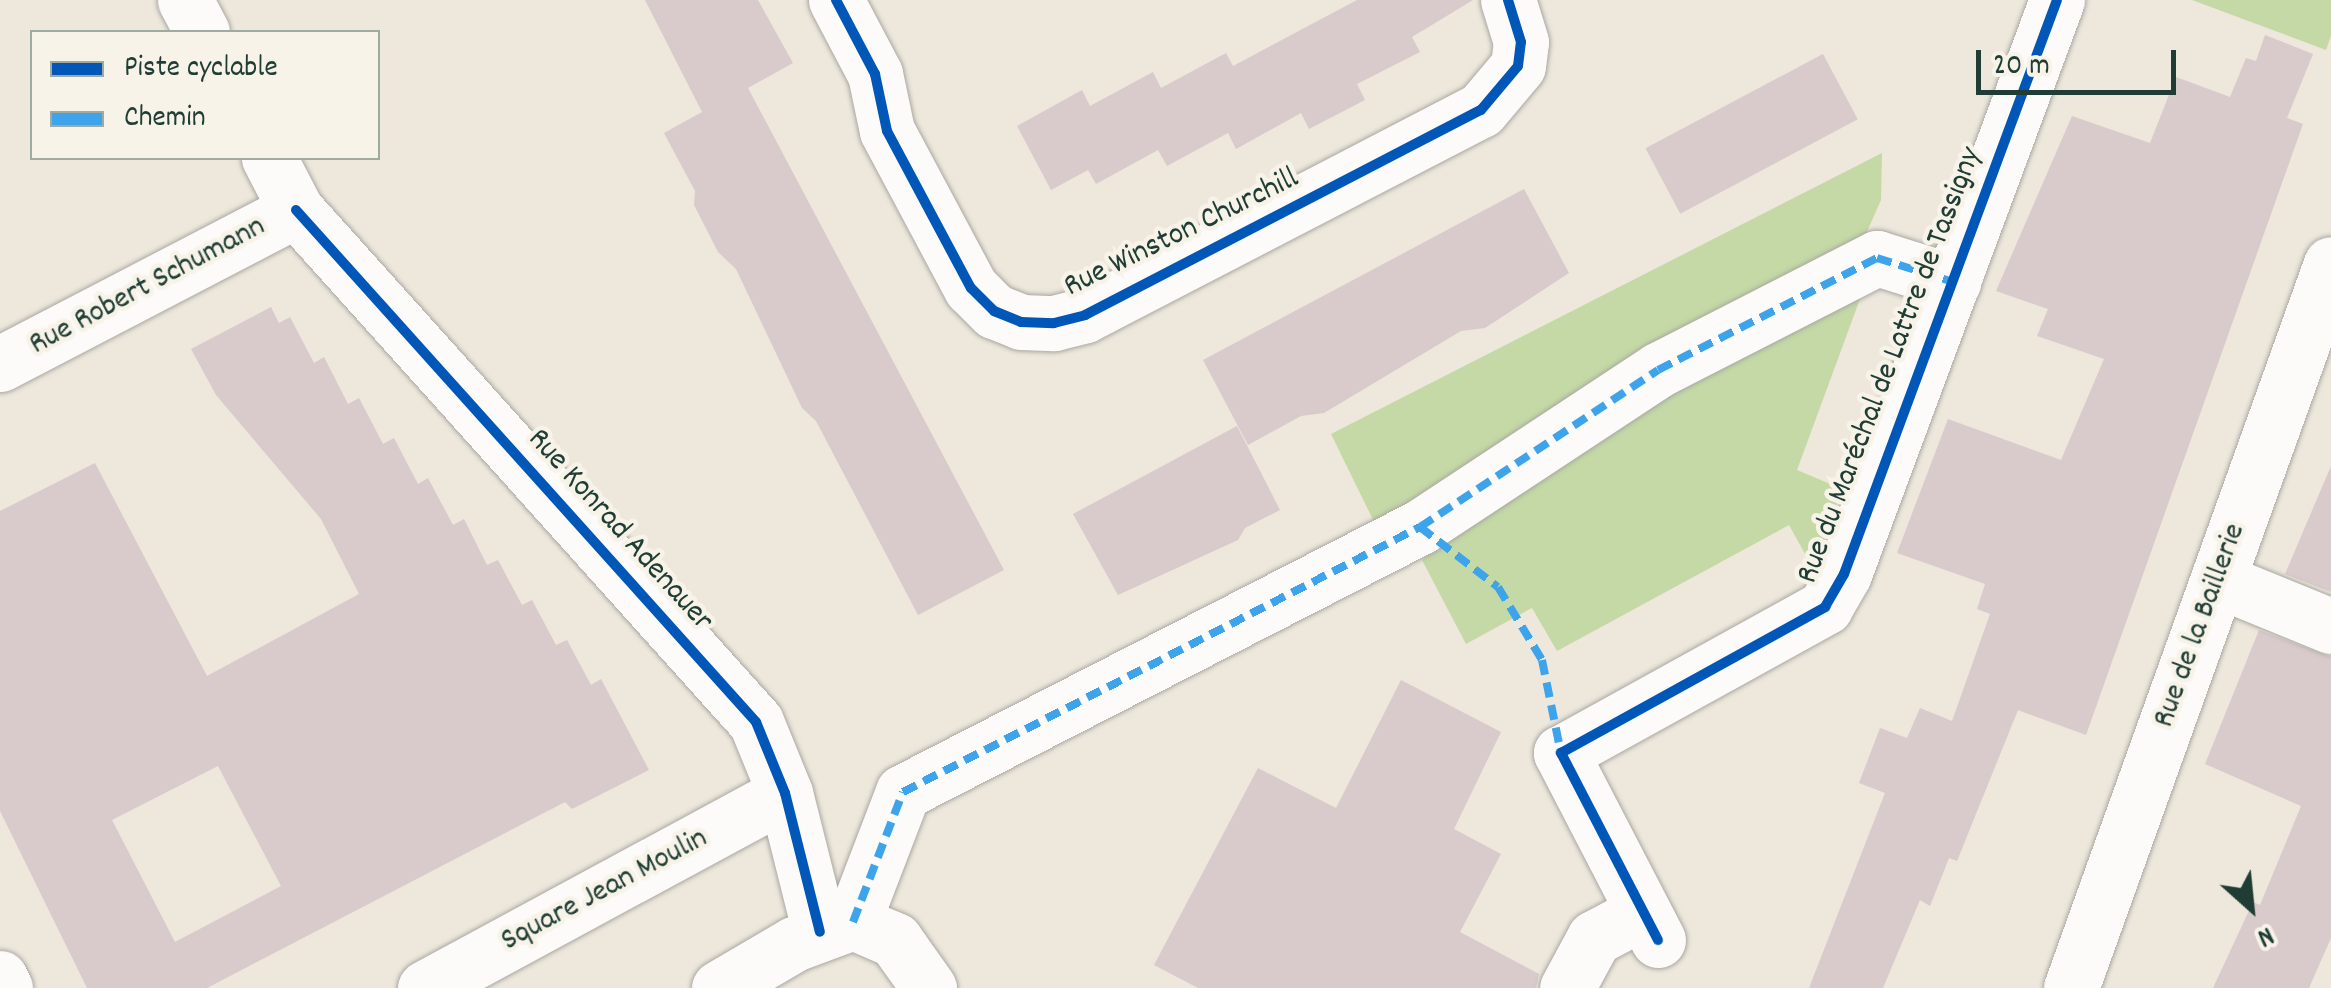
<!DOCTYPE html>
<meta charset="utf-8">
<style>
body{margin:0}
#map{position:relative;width:2331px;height:988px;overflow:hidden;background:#ede7dc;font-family:Dekko,sans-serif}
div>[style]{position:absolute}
.green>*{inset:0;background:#c4d9a6}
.building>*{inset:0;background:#d9cacb;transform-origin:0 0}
.roads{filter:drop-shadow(0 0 2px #a8a8a1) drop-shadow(0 0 2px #a8a8a1)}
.minor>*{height:55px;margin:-27.5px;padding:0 27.5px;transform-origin:27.5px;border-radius:27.5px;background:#fcfbfa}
.quiet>*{height:8px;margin-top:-4px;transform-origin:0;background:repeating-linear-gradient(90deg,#3da4eb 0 15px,transparent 0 23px)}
.cycleway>*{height:10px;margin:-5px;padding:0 5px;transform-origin:5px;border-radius:5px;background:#0057b8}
span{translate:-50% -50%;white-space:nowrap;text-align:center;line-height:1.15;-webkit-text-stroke:9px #f7f3e8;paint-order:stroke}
.street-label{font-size:32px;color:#1f3d34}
.legend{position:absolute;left:30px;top:30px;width:350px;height:130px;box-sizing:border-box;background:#f7f3e8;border:2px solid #a1aaa0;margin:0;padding:12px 18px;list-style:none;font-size:30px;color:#1f3d34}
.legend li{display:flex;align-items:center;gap:20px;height:50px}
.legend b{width:50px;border:2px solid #a1aaa0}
.north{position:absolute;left:2201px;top:858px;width:100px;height:100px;-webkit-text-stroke:8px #f7f3e8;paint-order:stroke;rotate:153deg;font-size:28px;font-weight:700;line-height:40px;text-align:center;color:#1f3d34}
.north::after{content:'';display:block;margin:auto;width:35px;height:45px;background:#1f3d34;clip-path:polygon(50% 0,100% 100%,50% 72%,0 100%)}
.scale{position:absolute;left:1976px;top:50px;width:200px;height:45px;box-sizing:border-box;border:5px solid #1f3d34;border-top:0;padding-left:12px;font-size:30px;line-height:35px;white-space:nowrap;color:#1f3d34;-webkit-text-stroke:8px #f7f3e8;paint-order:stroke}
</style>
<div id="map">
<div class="green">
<i style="clip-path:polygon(2192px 0,2331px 0,2331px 36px,2326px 50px)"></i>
<i style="clip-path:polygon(1882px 153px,1881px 200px,1862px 243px,1382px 538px,1331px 434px)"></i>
<i style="clip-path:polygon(1860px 299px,1797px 470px,1842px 489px,1814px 570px,1789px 525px,1557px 651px,1532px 608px,1466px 644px,1422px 560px,1531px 463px,1827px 306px)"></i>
</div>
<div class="building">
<i style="clip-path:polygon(645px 0,758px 0,793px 63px,748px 88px,1004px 570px,918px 615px,816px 421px,802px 408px,736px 269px,718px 252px,694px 205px,695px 191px,664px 133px,702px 112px)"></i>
<i style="clip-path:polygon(1357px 0,1473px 0,1412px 37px,1420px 52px,1357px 84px,1365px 100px,1309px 129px,1301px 113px,1236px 149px,1228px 133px,1167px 166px,1158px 150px,1096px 184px,1088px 170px,1051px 190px,1017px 126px,1082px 90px,1090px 106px,1153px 72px,1161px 88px,1226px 53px,1233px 66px)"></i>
<i style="clip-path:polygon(2265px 35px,2313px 54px,2287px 118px,2303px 124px,2086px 735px,2018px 710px,1957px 861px,1949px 858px,1930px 906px,1920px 900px,1883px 988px,1809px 988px,1885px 793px,1859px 783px,1880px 728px,1907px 738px,1920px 708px,1952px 721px,1990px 614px,1977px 609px,1985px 584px,1897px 553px,1948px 419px,2061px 460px,2104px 359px,2037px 336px,2048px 309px,1996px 291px,2072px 116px,2150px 143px,2176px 77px,2230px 97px,2246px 58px,2256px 61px)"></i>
<i style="left:1823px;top:54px;width:74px;height:201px;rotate:62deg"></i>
<i style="clip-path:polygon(1524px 189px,1569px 273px,1485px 328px,1461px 331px,1324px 413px,1301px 416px,1248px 445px,1203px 360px)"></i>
<i style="clip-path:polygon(evenodd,271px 307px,279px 323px,290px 317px,314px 363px,324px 357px,348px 404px,359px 398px,383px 444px,394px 438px,418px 484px,428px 478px,453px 525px,464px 519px,487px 565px,498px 560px,522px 605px,532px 600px,556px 645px,567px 640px,591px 685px,601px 679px,649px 770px,572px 809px,565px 802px,207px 988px,87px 988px,0 811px,0 511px,95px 463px,207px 676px,359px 594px,321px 519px,216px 395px,191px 349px,271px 307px,218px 766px,281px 886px,175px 942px,112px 820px,218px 766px)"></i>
<i style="clip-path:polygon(1237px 426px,1280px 510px,1245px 528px,1238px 540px,1118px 595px,1073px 514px)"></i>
<i style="clip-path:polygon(2331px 466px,2331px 592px,2285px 574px)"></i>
<i style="clip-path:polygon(2259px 630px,2331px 657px,2331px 938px,2309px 988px,2213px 988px,2253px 902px,2260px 905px,2301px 806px,2205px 764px)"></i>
<i style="clip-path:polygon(1401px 680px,1501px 732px,1454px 829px,1501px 854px,1460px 932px,1539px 974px,1536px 988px,1198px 988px,1154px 965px,1258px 768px,1336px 808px)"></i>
</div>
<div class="roads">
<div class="minor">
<i style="left:185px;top:0;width:36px;rotate:62deg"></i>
<i style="left:836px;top:0;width:84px;rotate:62.2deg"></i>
<i style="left:875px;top:74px;width:58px;rotate:78.1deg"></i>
<i style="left:887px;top:131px;width:178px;rotate:61.9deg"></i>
<i style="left:971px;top:288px;width:33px;rotate:45deg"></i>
<i style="left:994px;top:311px;width:29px;rotate:22deg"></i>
<i style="left:1021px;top:322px;width:33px;rotate:2deg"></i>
<i style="left:1054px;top:323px;width:32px;rotate:-14deg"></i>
<i style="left:1085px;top:315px;width:446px;rotate:-27.4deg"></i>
<i style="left:1481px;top:110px;width:57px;rotate:-49.9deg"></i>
<i style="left:1518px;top:66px;width:24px;rotate:-83deg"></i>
<i style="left:1521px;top:42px;width:44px;rotate:-107.2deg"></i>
<i style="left:296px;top:210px;width:688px;rotate:48.06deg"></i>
<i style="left:756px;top:722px;width:77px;rotate:67.8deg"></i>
<i style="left:785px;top:793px;width:143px;rotate:75.9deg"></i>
<i style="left:0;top:364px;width:334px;rotate:-27.5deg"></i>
<i style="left:296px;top:210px;width:59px;rotate:-117.4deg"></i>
<i style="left:2218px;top:580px;width:122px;rotate:22.2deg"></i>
<i style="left:853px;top:922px;width:139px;rotate:-69deg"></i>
<i style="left:903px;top:792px;width:581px;rotate:-27.14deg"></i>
<i style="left:1420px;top:527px;width:285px;rotate:-33.4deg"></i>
<i style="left:1658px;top:370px;width:246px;rotate:-27.1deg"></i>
<i style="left:1877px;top:258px;width:80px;rotate:17.5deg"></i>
<i style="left:853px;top:922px;width:46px;rotate:23.2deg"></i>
<i style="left:895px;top:940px;width:59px;rotate:54.7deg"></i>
<i style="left:1658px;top:940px;width:211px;rotate:-117.4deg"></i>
<i style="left:1561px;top:753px;width:302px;rotate:-28.9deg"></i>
<i style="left:1825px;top:607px;width:38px;rotate:-60deg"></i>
<i style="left:1844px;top:574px;width:612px;rotate:-69.64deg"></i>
<i style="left:0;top:978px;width:11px;rotate:63deg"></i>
<i style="left:425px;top:988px;width:409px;rotate:-28.4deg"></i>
<i style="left:719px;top:988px;width:87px;rotate:-30.4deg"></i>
<i style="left:794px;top:944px;width:63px;rotate:-20.4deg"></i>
<i style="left:1567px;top:988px;width:57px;rotate:-61.6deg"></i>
<i style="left:1594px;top:938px;width:55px;rotate:-28deg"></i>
<i style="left:2071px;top:988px;width:769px;rotate:-70.25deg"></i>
</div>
</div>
<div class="quiet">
<i style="left:1420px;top:527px;width:98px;rotate:37.6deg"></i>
<i style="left:1498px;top:587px;width:85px;rotate:58.9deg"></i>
<i style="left:1542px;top:660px;width:95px;rotate:78.5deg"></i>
<i style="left:853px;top:922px;width:139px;rotate:-69deg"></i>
<i style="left:903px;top:792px;width:581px;rotate:-27.14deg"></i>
<i style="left:1420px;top:527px;width:285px;rotate:-33.4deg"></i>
<i style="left:1658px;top:370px;width:246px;rotate:-27.1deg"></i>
<i style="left:1877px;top:258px;width:80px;rotate:17.5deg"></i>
</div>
<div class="cycleway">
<i style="left:836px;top:0;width:84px;rotate:62.2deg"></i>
<i style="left:875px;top:74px;width:58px;rotate:78.1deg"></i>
<i style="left:887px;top:131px;width:178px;rotate:61.9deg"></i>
<i style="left:971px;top:288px;width:33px;rotate:45deg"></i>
<i style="left:994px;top:311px;width:29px;rotate:22deg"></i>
<i style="left:1021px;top:322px;width:33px;rotate:2deg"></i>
<i style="left:1054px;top:323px;width:32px;rotate:-14deg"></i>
<i style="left:1085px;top:315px;width:446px;rotate:-27.4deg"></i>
<i style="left:1481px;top:110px;width:57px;rotate:-49.9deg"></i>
<i style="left:1518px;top:66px;width:24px;rotate:-83deg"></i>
<i style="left:1521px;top:42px;width:44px;rotate:-107.2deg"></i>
<i style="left:296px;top:210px;width:688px;rotate:48.06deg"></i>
<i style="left:756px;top:722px;width:77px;rotate:67.8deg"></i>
<i style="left:785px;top:793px;width:143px;rotate:75.9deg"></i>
<i style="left:1658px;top:940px;width:211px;rotate:-117.4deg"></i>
<i style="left:1561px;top:753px;width:302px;rotate:-28.9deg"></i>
<i style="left:1825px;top:607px;width:38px;rotate:-60deg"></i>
<i style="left:1844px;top:574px;width:612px;rotate:-69.64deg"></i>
</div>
<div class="street-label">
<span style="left:1182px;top:234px;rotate:-26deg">Rue Winston Churchill</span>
<span style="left:148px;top:287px;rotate:-28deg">Rue Robert Schumann</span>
<span style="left:1891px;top:366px;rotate:-69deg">Rue du Maréchal de Lattre de Tassigny</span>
<span style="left:619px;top:531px;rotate:48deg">Rue Konrad Adenauer</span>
<span style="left:2201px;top:626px;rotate:-70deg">Rue de la Baillerie</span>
<span style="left:605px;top:891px;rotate:-28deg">Square Jean Moulin</span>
</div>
<ul class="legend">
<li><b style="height:12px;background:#0057b8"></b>Piste cyclable</li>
<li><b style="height:12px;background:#3da4eb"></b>Chemin</li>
</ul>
<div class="north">N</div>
<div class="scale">20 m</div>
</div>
